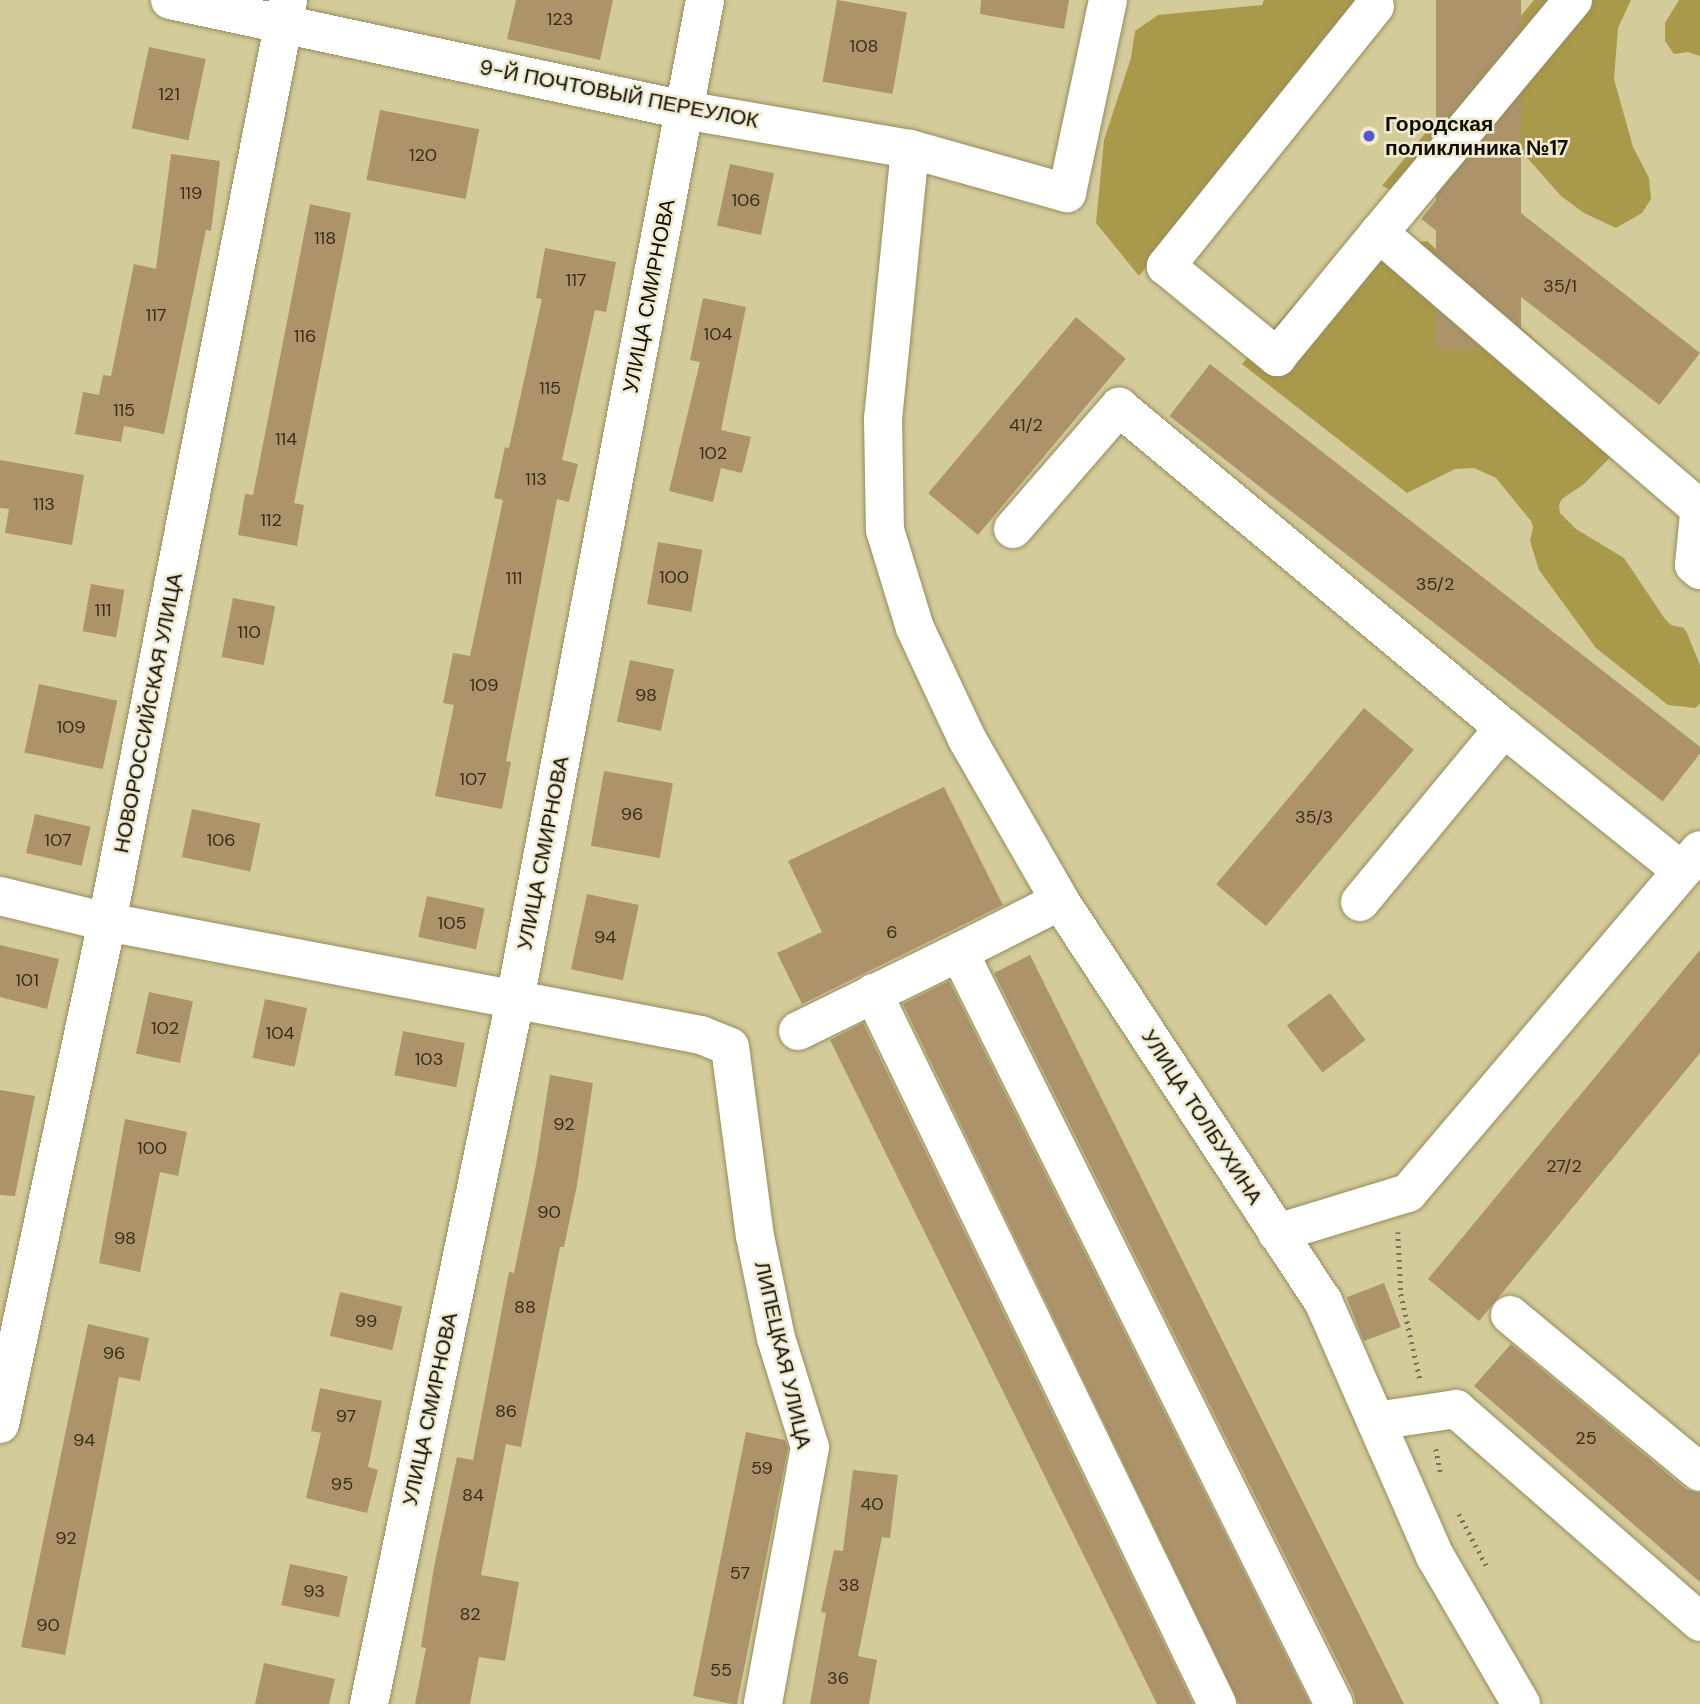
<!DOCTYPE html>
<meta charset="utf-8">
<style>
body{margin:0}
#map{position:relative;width:1700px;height:1704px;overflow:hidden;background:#d4cb9b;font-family:"DM Sans",sans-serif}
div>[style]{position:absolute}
.forest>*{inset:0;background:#a9994b}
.building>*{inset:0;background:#ad936a;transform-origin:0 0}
.path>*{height:4.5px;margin-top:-2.25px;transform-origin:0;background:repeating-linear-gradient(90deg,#797252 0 2px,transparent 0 7px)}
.roads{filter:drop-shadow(0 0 2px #968d5f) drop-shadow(0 0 2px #968d5f)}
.minor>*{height:38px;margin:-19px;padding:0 19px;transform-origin:19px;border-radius:19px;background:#fff}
.dots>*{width:19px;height:19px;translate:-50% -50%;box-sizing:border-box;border:4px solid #efebd3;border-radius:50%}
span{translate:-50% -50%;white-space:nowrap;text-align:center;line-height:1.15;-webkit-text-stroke:5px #efebd3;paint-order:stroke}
.number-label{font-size:18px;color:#382e1a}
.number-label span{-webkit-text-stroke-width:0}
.street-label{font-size:21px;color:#110d00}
.poi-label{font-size:21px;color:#110d00;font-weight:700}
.left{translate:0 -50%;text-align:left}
</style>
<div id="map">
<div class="forest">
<i style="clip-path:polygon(1264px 0,1361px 0,1139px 276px,1096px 223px,1104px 140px,1131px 58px,1135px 31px,1158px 15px,1262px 5px)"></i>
<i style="clip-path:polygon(1534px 0,1631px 0,1618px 28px,1614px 79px,1633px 147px,1649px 178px,1651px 199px,1642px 213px,1616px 228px,1584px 213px,1561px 196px,1514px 143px,1474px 142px,1415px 200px,1382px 186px)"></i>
<i style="clip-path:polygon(1679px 0,1700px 0,1700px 56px,1688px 52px,1674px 54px,1665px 41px,1665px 23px)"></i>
<i style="clip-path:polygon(1427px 241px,1635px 432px,1584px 484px,1562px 499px,1559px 505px,1560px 513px,1576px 529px,1624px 558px,1665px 619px,1671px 625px,1684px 628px,1687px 633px,1700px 665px,1700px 704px,1695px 708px,1668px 705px,1596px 648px,1539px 570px,1530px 541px,1533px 527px,1531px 521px,1496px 478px,1474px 468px,1455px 469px,1407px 493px,1242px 364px,1334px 259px)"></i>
</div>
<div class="building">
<i style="clip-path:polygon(516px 0,613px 0,600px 60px,507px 39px)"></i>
<i style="left:837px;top:0;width:71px;height:83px;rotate:10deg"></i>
<i style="clip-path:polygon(981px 0,1069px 0,1064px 29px,980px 14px)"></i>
<i style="left:1436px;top:0;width:85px;height:349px"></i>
<i style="left:149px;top:47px;width:58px;height:83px;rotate:12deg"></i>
<i style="left:380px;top:110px;width:101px;height:71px;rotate:11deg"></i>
<i style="clip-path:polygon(171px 154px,220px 161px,211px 231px,206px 230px,164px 434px,124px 426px,121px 442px,75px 434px,83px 392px,99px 395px,103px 375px,111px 376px,134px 264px,156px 269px)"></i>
<i style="left:730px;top:164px;width:45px;height:63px;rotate:12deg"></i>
<i style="left:1462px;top:167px;width:302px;height:66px;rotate:38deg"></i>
<i style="clip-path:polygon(310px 204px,351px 213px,294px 503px,304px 505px,297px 546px,238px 535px,245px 494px,253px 495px)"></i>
<i style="clip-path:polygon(545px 248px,616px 262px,606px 312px,595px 310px,562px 460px,578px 464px,569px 502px,557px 499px,506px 761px,511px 762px,502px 809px,435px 796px,454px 705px,443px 703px,453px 653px,470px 656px,503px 500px,494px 498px,505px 447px,509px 448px,542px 299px,536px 298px)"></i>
<i style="clip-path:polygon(703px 298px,746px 307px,721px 430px,751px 437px,742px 473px,721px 468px,713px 502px,669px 491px,700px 362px,690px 360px)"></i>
<i style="left:1076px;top:317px;width:65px;height:230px;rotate:40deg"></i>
<i style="left:1210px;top:364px;width:626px;height:66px;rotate:38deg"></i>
<i style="clip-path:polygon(0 460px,84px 475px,72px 545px,5px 533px,9px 509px,0 508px)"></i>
<i style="left:658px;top:542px;width:45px;height:63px;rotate:10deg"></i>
<i style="left:91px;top:584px;width:34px;height:48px;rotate:10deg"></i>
<i style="left:233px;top:598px;width:43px;height:60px;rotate:11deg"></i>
<i style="left:630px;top:660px;width:45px;height:63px;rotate:12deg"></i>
<i style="left:39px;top:684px;width:80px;height:70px;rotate:12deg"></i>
<i style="left:1364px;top:708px;width:65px;height:230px;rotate:40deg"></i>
<i style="left:604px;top:771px;width:70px;height:76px;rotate:10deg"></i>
<i style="clip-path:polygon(944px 787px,1003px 905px,802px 1004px,777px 953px,822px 932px,788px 861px)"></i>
<i style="left:192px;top:809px;width:70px;height:49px;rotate:12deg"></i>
<i style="left:35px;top:814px;width:57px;height:40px;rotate:13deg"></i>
<i style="left:587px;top:894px;width:53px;height:77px;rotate:12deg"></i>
<i style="left:427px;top:896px;width:59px;height:42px;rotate:12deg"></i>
<i style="clip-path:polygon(0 945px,59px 959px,47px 1009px,0 997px)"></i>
<i style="clip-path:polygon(1700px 950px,1700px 1053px,1479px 1321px,1428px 1279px)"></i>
<i style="clip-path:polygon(1030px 955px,1404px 1704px,1356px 1704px,1354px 1694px,994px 973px)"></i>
<i style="clip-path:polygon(949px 981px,1310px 1704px,1239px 1704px,903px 1004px)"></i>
<i style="left:149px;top:992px;width:45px;height:63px;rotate:12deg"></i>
<i style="left:1330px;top:993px;width:59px;height:54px;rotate:53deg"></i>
<i style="left:265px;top:999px;width:43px;height:60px;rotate:12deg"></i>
<i style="clip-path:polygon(863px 1023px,1193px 1704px,1157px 1704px,830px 1040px)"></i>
<i style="left:403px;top:1031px;width:63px;height:45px;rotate:11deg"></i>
<i style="clip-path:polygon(550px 1075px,593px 1083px,577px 1185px,564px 1247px,560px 1247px,521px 1447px,506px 1444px,481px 1575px,519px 1582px,505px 1661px,479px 1657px,470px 1704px,415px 1704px,426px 1648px,421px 1647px,434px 1567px,457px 1457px,473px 1460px,509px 1272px,514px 1273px,536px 1165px)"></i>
<i style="clip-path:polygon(0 1090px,35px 1096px,15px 1196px,0 1195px)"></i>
<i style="clip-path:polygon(125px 1119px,187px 1132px,178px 1176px,160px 1172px,140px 1272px,99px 1263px)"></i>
<i style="left:1384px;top:1283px;width:47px;height:40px;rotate:69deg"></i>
<i style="left:340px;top:1292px;width:64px;height:45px;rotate:13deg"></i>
<i style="clip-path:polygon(88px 1324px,149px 1338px,140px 1381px,119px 1377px,65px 1655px,21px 1647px)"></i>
<i style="clip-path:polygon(1511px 1344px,1686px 1489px,1700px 1493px,1700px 1582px,1474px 1386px)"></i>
<i style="clip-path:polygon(320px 1388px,382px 1401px,368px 1467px,378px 1470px,367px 1513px,306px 1498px,321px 1433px,311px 1431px)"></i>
<i style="clip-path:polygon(746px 1432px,785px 1440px,788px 1448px,737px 1704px,732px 1704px,693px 1696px)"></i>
<i style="clip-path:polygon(853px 1470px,898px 1475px,890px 1538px,882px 1537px,858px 1656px,877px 1660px,869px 1704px,810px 1704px,826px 1613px,821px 1612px,834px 1550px,843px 1551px)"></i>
<i style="left:290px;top:1564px;width:59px;height:42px;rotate:12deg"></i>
<i style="clip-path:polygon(264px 1663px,335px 1679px,329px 1704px,255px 1704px)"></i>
</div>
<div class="path">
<i style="left:1398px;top:1232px;width:62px;rotate:87.2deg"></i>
<i style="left:1401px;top:1294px;width:87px;rotate:77.4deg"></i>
<i style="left:1436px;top:1449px;width:25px;rotate:79deg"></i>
<i style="left:1459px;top:1514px;width:58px;rotate:62.1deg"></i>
</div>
<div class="roads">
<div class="minor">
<i style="left:170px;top:0;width:526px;rotate:12.08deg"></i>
<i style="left:684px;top:110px;width:229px;rotate:9.8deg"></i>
<i style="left:910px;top:149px;width:163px;rotate:15.7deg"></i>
<i style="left:1067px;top:193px;width:197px;rotate:-78deg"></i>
<i style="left:1573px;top:0;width:303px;rotate:129.8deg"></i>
<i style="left:1379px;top:233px;width:421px;rotate:40.7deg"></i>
<i style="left:1375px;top:6px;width:334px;rotate:128.8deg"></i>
<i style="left:1166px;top:266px;width:144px;rotate:39.3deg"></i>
<i style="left:1277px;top:357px;width:161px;rotate:-50.6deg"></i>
<i style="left:910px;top:149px;width:270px;rotate:95.7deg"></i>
<i style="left:883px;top:418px;width:112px;rotate:89deg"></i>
<i style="left:885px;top:530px;width:102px;rotate:73deg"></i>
<i style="left:915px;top:628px;width:123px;rotate:64.9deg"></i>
<i style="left:967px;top:739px;width:187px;rotate:60.1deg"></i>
<i style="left:1060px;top:901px;width:479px;rotate:56.7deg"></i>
<i style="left:1323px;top:1301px;width:279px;rotate:66.3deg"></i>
<i style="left:1435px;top:1556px;width:171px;rotate:59.8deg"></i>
<i style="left:1700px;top:503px;width:62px;rotate:95.5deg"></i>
<i style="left:1694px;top:565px;width:8px;rotate:40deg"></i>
<i style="left:1013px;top:529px;width:162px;rotate:-49deg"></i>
<i style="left:1119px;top:407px;width:501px;rotate:39.82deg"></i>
<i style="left:1504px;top:728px;width:228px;rotate:38.8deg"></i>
<i style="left:0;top:896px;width:110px;rotate:13.7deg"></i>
<i style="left:107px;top:922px;width:605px;rotate:10.77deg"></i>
<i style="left:701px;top:1035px;width:31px;rotate:22deg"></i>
<i style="left:730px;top:1047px;width:191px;rotate:82.5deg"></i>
<i style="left:755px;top:1236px;width:104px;rotate:78.4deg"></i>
<i style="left:776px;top:1338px;width:114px;rotate:72.7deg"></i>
<i style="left:810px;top:1447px;width:261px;rotate:100.4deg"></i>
<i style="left:1060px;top:901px;width:113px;rotate:153.2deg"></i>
<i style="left:959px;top:952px;width:840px;rotate:63.5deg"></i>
<i style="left:1360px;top:902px;width:226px;rotate:-50.4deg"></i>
<i style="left:873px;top:993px;width:790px;rotate:64.18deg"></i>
<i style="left:798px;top:1031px;width:179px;rotate:-26.1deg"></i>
<i style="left:1277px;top:1233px;width:137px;rotate:-17deg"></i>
<i style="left:1408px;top:1193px;width:450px;rotate:-49.6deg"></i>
<i style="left:1510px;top:1315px;width:246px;rotate:39.6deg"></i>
<i style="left:1376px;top:1421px;width:81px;rotate:-8.5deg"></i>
<i style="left:1456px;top:1409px;width:324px;rotate:41.1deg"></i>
<i style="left:0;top:1424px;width:513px;rotate:-77.97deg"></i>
<i style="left:107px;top:922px;width:940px;rotate:-78.89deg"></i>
<i style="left:369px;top:1704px;width:719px;rotate:-78.28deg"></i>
<i style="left:515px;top:1000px;width:1018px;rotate:-79.24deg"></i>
</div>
</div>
<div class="dots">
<i style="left:1369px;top:136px;background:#5757ce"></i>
</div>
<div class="number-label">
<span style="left:560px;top:19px">123</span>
<span style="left:864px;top:46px">108</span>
<span style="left:169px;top:94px">121</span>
<span style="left:423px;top:155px">120</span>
<span style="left:191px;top:193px">119</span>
<span style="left:746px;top:200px">106</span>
<span style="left:325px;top:238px">118</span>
<span style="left:576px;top:280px">117</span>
<span style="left:1560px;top:286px">35/1</span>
<span style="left:156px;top:315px">117</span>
<span style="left:718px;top:334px">104</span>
<span style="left:305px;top:336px">116</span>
<span style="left:550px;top:388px">115</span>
<span style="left:124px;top:410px">115</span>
<span style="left:1026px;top:425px">41/2</span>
<span style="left:286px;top:439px">114</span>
<span style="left:713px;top:453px">102</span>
<span style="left:536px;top:479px">113</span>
<span style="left:44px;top:504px">113</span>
<span style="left:271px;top:520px">112</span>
<span style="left:674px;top:577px">100</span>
<span style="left:514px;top:578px">111</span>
<span style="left:1435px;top:584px">35/2</span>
<span style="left:103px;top:610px">111</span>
<span style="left:249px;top:632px">110</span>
<span style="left:484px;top:685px">109</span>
<span style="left:646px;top:695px">98</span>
<span style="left:71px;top:727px">109</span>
<span style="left:473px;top:779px">107</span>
<span style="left:632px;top:814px">96</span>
<span style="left:1314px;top:817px">35/3</span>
<span style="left:58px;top:840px">107</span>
<span style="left:221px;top:840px">106</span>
<span style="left:452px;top:923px">105</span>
<span style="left:892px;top:932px">6</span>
<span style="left:605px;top:937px">94</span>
<span style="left:27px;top:980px">101</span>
<span style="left:165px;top:1028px">102</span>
<span style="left:280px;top:1033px">104</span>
<span style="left:429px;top:1059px">103</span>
<span style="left:564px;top:1124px">92</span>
<span style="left:152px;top:1148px">100</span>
<span style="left:1564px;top:1166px">27/2</span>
<span style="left:549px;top:1212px">90</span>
<span style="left:125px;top:1238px">98</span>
<span style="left:525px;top:1307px">88</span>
<span style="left:366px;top:1321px">99</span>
<span style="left:114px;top:1353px">96</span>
<span style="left:506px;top:1411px">86</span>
<span style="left:346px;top:1416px">97</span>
<span style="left:1586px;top:1438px">25</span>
<span style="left:84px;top:1440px">94</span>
<span style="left:762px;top:1468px">59</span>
<span style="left:342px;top:1484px">95</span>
<span style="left:473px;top:1495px">84</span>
<span style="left:872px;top:1504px">40</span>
<span style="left:66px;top:1538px">92</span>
<span style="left:740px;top:1573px">57</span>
<span style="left:849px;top:1585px">38</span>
<span style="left:314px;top:1591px">93</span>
<span style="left:470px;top:1614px">82</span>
<span style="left:48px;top:1625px">90</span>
<span style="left:721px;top:1670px">55</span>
<span style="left:838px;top:1678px">36</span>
</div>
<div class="street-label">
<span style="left:619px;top:94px;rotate:11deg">9-Й ПОЧТОВЫЙ ПЕРЕУЛОК</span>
<span style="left:649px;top:296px;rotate:-79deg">УЛИЦА СМИРНОВА</span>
<span style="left:148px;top:713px;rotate:-79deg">НОВОРОССИЙСКАЯ УЛИЦА</span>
<span style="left:543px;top:853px;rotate:-79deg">УЛИЦА СМИРНОВА</span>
<span style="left:1202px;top:1117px;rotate:57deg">УЛИЦА ТОЛБУХИНА</span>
<span style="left:783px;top:1355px;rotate:77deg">ЛИПЕЦКАЯ УЛИЦА</span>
<span style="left:430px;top:1409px;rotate:-78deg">УЛИЦА СМИРНОВА</span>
</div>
<div class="poi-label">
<span class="left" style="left:1385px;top:136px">Городская<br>поликлиника №17</span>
</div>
</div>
